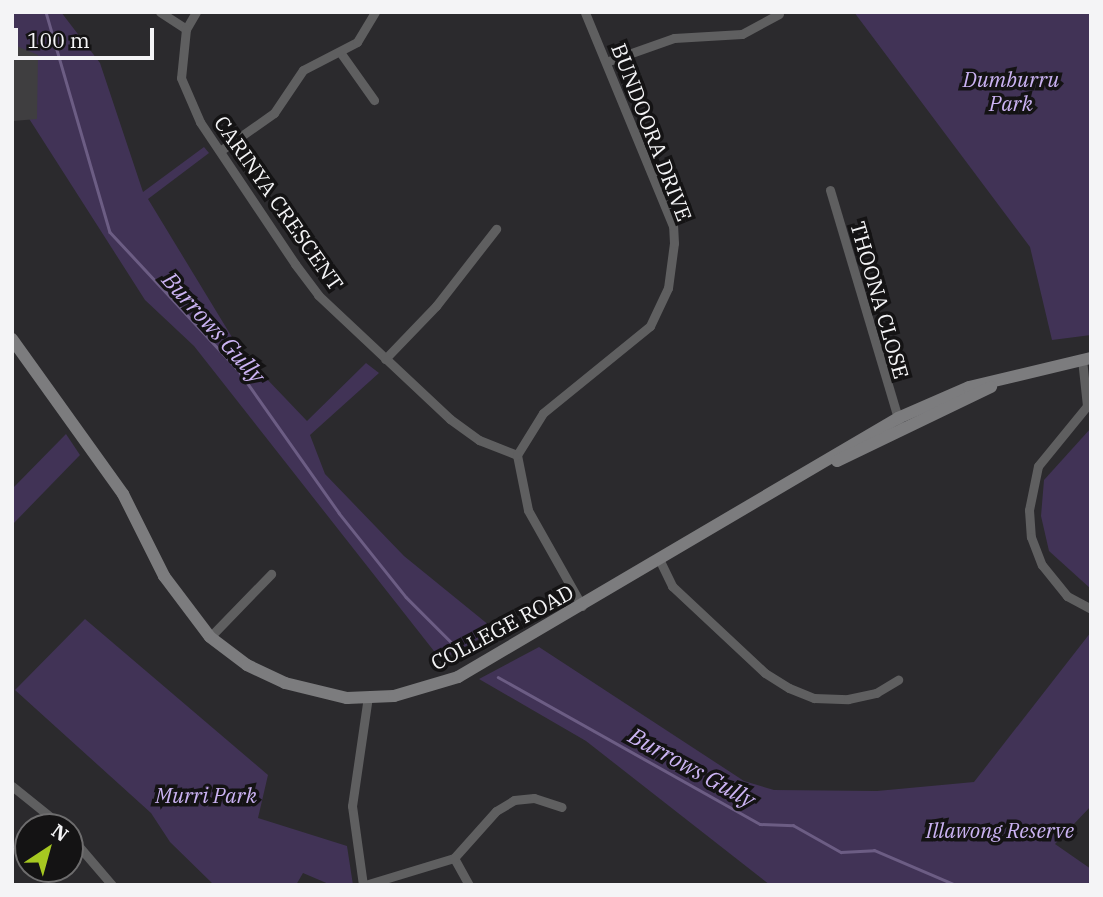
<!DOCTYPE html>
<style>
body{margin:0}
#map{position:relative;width:1103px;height:897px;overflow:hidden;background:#2b2a2d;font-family:"IBM Plex Serif",serif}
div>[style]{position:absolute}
.green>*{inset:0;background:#413356}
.stream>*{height:2.5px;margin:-1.25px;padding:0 1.25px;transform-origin:1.25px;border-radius:1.25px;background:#6c5d84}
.building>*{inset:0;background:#3f3e40}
.minor>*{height:9px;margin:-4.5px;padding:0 4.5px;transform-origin:4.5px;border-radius:4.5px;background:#5f5f60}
.secondary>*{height:12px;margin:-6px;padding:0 6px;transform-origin:6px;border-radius:6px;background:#7c7c7e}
span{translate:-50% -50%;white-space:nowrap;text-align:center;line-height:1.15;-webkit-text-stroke:7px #141314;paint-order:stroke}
.park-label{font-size:21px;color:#cbb3f3;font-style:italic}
.street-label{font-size:21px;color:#f4f4f6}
.water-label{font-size:23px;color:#ccb4f4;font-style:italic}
.frame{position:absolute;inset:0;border:14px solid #f4f4f6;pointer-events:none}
.north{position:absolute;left:14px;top:813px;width:70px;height:70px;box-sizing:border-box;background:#141314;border:2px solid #6e6d6e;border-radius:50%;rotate:36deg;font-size:19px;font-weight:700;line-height:28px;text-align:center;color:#f4f4f6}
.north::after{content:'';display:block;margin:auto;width:24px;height:32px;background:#a6c821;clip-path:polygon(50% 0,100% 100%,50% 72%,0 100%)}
.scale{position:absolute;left:14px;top:28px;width:140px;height:32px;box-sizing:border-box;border:4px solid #f4f4f6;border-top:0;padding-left:9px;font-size:21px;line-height:24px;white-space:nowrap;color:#f4f4f6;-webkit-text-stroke:5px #141314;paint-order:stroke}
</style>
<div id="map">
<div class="green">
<i style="clip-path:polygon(12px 12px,61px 12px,100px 63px,143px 192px,204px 147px,209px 153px,148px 199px,241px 352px,307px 421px,366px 363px,379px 373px,310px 435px,325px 474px,404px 556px,495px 630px,441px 660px,194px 346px,145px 300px,12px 92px)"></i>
<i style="clip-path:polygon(854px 12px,1091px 12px,1091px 335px,1052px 340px,1030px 247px)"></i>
<i style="clip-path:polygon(1091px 428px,1091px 589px,1049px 551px,1041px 516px,1044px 480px)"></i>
<i style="clip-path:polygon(66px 434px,80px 455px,12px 525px,12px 489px)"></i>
<i style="clip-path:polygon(85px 619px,268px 775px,258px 818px,347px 846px,353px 885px,331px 885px,303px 873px,296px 885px,214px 885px,170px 842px,151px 813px,15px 690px)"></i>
<i style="clip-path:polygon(1091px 632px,1091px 806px,1055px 844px,1091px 869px,1091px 885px,770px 885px,586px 741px,479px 679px,539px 647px,744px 781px,774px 790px,877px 791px,974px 782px)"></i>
</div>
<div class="stream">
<i style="left:46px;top:12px;width:229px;rotate:73.8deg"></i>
<i style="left:110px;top:232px;width:190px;rotate:47.1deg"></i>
<i style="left:239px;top:371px;width:174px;rotate:54.8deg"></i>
<i style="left:339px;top:513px;width:107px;rotate:51.4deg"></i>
<i style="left:406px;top:597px;width:81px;rotate:45deg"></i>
<i style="left:498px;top:677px;width:300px;rotate:29.3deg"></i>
<i style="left:760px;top:824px;width:33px;rotate:2deg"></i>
<i style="left:793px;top:825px;width:55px;rotate:29.4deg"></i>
<i style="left:841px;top:852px;width:33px;rotate:-3deg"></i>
<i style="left:874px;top:850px;width:89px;rotate:23.1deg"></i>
</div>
<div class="building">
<i style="clip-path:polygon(12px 44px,38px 55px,37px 119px,13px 121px)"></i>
</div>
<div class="minor">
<i style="left:160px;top:12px;width:31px;rotate:33deg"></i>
<i style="left:196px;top:12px;width:20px;rotate:120deg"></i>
<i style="left:186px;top:29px;width:49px;rotate:95.8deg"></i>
<i style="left:181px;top:78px;width:48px;rotate:66.6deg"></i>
<i style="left:200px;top:122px;width:171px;rotate:56.2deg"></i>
<i style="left:295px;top:264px;width:39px;rotate:53deg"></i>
<i style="left:318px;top:295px;width:181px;rotate:43.2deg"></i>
<i style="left:450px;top:419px;width:36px;rotate:36deg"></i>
<i style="left:479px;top:440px;width:41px;rotate:21.5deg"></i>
<i style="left:340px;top:52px;width:59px;rotate:54.7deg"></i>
<i style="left:606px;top:62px;width:72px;rotate:-19.4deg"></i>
<i style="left:674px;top:38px;width:68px;rotate:-3.4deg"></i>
<i style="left:742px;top:34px;width:42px;rotate:-28.4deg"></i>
<i style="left:220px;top:151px;width:66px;rotate:-35.1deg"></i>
<i style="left:274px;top:113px;width:52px;rotate:-56deg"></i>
<i style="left:303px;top:70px;width:61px;rotate:-27.4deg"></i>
<i style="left:357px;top:42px;width:35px;rotate:-59deg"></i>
<i style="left:830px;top:190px;width:241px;rotate:73.4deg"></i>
<i style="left:385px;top:359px;width:74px;rotate:-46.1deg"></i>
<i style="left:436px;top:306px;width:98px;rotate:-52.1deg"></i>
<i style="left:1082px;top:359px;width:47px;rotate:83.9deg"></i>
<i style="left:1087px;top:406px;width:77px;rotate:129.2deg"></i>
<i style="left:1038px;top:466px;width:45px;rotate:101.6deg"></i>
<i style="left:1029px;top:510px;width:27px;rotate:86deg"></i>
<i style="left:1031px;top:537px;width:30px;rotate:69deg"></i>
<i style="left:1042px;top:565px;width:40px;rotate:51deg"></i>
<i style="left:1067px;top:596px;width:27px;rotate:28deg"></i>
<i style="left:660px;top:561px;width:28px;rotate:64deg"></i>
<i style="left:672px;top:586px;width:127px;rotate:43.1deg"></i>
<i style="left:765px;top:673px;width:28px;rotate:32deg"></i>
<i style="left:789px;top:688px;width:27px;rotate:22deg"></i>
<i style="left:814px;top:698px;width:34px;rotate:2deg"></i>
<i style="left:848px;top:699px;width:29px;rotate:-12deg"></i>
<i style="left:876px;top:693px;width:26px;rotate:-31deg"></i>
<i style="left:582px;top:606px;width:110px;rotate:-119.4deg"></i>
<i style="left:528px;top:510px;width:56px;rotate:-101.3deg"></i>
<i style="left:517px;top:455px;width:49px;rotate:-58.2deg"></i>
<i style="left:543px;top:413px;width:138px;rotate:-39.1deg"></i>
<i style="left:650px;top:326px;width:42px;rotate:-64.7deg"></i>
<i style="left:668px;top:288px;width:45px;rotate:-82.4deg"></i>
<i style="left:674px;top:243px;width:17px;rotate:-93deg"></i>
<i style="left:673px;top:226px;width:231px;rotate:-112.4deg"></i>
<i style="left:210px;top:637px;width:88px;rotate:-45.9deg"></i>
<i style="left:12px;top:786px;width:65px;rotate:38.8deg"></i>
<i style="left:70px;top:836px;width:65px;rotate:49.4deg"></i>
<i style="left:454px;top:858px;width:31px;rotate:61deg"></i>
<i style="left:363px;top:885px;width:80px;rotate:-97.9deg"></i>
<i style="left:352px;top:806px;width:111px;rotate:-81.7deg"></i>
<i style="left:365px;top:885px;width:93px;rotate:-16.9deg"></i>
<i style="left:454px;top:858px;width:63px;rotate:-48.2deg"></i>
<i style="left:496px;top:811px;width:21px;rotate:-31deg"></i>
<i style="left:514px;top:800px;width:20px;rotate:-6deg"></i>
<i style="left:534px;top:798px;width:29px;rotate:18deg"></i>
</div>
<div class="secondary">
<i style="left:12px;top:339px;width:191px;rotate:54.4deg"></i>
<i style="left:123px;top:494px;width:92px;rotate:63.4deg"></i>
<i style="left:164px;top:576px;width:76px;rotate:53deg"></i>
<i style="left:210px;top:637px;width:46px;rotate:37.1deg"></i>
<i style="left:247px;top:665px;width:42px;rotate:25.3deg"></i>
<i style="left:285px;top:683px;width:64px;rotate:13.6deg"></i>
<i style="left:347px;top:698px;width:47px;rotate:-2.4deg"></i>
<i style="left:394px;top:696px;width:67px;rotate:-16.5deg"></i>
<i style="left:458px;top:677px;width:511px;rotate:-30.48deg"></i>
<i style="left:898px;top:418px;width:77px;rotate:-23.6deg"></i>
<i style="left:969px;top:387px;width:125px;rotate:-13.4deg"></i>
<i style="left:837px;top:461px;width:171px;rotate:-25.7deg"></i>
</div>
<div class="park-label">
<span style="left:1011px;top:91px">Dumburru<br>Park</span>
<span style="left:206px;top:795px">Murri Park</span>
<span style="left:1000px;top:830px">Illawong Reserve</span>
</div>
<div class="street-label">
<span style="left:652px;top:132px;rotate:69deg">BUNDOORA DRIVE</span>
<span style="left:279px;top:203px;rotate:55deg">CARINYA CRESCENT</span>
<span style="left:880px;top:300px;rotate:74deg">THOONA CLOSE</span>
<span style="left:502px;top:627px;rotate:-28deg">COLLEGE ROAD</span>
</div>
<div class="water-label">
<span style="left:214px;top:327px;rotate:48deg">Burrows Gully</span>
<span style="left:692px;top:767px;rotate:29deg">Burrows Gully</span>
</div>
<div class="frame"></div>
<div class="north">N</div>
<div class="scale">100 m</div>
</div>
